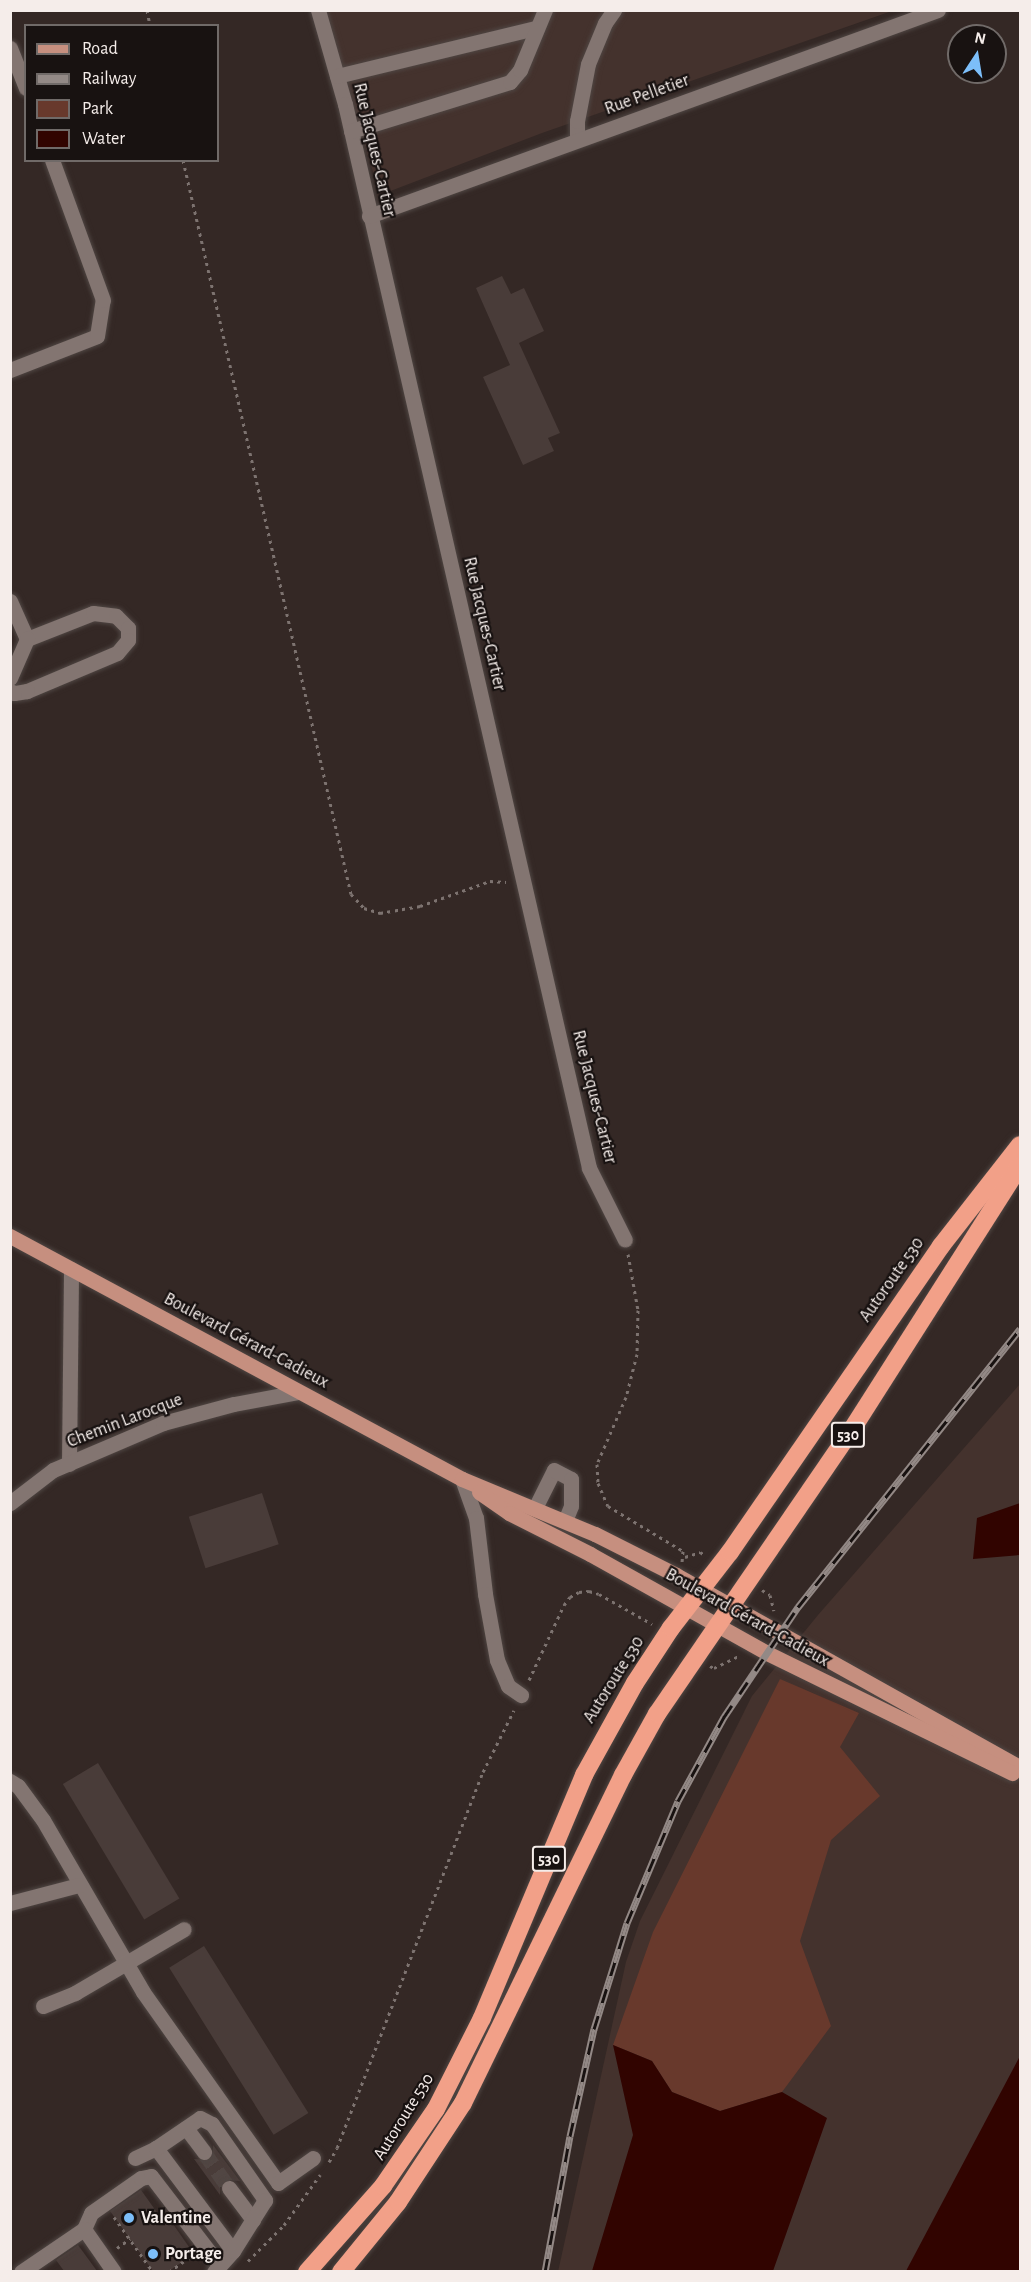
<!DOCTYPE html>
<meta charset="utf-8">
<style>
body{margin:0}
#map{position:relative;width:1031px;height:2282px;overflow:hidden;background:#342825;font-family:"Alegreya Sans",sans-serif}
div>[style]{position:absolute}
.built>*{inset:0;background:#44322d}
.green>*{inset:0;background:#68392c}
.water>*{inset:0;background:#310400}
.building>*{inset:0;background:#493c39;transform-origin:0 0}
.minor-tunnel>*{height:15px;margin-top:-7.5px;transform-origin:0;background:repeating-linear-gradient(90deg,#514643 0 15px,transparent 0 23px)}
.path>*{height:3px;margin-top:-1.5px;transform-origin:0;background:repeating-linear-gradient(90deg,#7d7370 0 3px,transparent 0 7.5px)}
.roads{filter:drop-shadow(0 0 2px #4f4643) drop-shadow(0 0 2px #4f4643)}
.minor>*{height:15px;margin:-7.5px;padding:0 7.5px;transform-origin:7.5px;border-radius:7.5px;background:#837571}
.major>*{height:15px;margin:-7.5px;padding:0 7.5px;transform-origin:7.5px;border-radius:7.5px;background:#c68f7f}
.highway>*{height:18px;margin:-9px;padding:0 9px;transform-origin:9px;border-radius:9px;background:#f2a088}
.rail>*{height:7px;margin-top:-3.5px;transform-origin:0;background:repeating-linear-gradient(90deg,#181211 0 14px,#938986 0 28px);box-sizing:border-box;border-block:2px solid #938986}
.dots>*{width:16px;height:16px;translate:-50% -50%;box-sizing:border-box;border:3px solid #181211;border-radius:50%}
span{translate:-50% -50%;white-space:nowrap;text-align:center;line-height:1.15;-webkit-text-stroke:4.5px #181211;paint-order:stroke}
.shield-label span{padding:2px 4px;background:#181211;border:2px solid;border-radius:4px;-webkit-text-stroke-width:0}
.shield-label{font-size:16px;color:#f5edea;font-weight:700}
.street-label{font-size:18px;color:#f5edea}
.poi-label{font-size:18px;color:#f5edea;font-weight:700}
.left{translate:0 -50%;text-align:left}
.frame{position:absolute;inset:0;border:12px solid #f5edea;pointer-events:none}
.legend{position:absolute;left:24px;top:24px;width:195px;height:138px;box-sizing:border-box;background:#181211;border:2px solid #706a68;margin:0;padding:8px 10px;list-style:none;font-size:18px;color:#f5edea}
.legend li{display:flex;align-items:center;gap:12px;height:30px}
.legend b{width:30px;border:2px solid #706a68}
.north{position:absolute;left:947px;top:24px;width:60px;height:60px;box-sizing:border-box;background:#181211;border:2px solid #706a68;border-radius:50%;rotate:12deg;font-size:16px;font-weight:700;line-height:24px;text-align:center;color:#f5edea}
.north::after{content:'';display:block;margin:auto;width:21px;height:27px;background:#7cbef9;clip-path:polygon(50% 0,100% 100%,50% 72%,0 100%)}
</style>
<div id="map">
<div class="built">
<i style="clip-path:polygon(324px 11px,892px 11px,542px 133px,380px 195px)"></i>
<i style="clip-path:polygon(1020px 1384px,1020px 2271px,558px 2272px,626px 1962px,640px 1921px,752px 1696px,818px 1615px)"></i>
</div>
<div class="green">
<i style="clip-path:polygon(780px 1679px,859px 1713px,840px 1747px,880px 1796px,831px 1840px,800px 1941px,831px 2026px,782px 2092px,720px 2111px,672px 2092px,652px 2061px,613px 2045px,653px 1932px)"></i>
</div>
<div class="water">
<i style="clip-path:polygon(1020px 1503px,1020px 1555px,973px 1559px,977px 1518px)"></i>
<i style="clip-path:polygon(613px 2045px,652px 2061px,672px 2092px,720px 2111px,782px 2092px,827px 2118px,773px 2271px,592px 2271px,633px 2135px)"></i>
<i style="clip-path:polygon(1020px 2056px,1020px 2271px,906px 2271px)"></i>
</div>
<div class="building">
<i style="clip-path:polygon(502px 276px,511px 294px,524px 288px,544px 331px,519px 343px,560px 433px,548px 438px,554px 451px,523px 465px,483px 377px,510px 365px,476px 288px)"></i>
<i style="left:262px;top:1493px;width:54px;height:77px;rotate:72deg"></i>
<i style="left:98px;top:1763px;width:158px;height:41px;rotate:59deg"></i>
<i style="left:204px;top:1946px;width:197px;height:41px;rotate:58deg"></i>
<i style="clip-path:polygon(213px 2145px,240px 2181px,224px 2180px,220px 2185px,220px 2195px,194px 2159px,209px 2160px,213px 2155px)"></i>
<i style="clip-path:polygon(141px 2190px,161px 2218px,166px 2214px,194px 2254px,169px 2271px,153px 2271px,110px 2211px)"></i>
<i style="clip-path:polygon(78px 2245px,97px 2271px,64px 2271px,56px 2260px)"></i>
</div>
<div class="minor-tunnel">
<i style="left:204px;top:2152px;width:44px;rotate:55.2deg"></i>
</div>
<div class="path">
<i style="left:147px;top:10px;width:16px;rotate:79deg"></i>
<i style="left:183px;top:160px;width:753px;rotate:77.11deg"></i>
<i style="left:351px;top:894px;width:19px;rotate:47deg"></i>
<i style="left:364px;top:908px;width:17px;rotate:17deg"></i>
<i style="left:380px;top:913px;width:41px;rotate:-9.9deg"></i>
<i style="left:420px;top:906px;width:74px;rotate:-19.7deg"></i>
<i style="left:490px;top:881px;width:16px;rotate:4deg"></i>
<i style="left:628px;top:1254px;width:57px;rotate:79.9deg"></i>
<i style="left:638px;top:1310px;width:44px;rotate:91.3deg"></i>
<i style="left:637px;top:1354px;width:44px;rotate:104.3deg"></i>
<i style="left:626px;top:1397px;width:73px;rotate:113.4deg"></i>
<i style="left:597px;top:1464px;width:19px;rotate:87deg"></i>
<i style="left:598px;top:1483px;width:25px;rotate:67deg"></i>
<i style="left:608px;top:1506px;width:87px;rotate:31deg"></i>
<i style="left:683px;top:1551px;width:11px;rotate:95deg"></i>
<i style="left:685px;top:1557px;width:16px;rotate:-18deg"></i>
<i style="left:700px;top:1552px;width:6px;rotate:31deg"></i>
<i style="left:762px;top:1590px;width:9px;rotate:32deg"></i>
<i style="left:770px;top:1595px;width:16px;rotate:76deg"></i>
<i style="left:710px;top:1666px;width:4px;rotate:27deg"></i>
<i style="left:714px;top:1668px;width:28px;rotate:-26deg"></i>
<i style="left:529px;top:1680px;width:83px;rotate:-65deg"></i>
<i style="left:564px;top:1605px;width:10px;rotate:-53deg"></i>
<i style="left:570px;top:1597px;width:10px;rotate:-29deg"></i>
<i style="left:579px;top:1592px;width:10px;rotate:-6deg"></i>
<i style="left:589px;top:1591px;width:10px;rotate:17deg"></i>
<i style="left:599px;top:1594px;width:61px;rotate:29.5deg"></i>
<i style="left:329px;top:2162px;width:16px;rotate:-60deg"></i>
<i style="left:337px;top:2148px;width:403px;rotate:-68.8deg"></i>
<i style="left:483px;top:1772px;width:69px;rotate:-63.4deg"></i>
<i style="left:114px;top:2217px;width:67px;rotate:54.7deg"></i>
<i style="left:117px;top:2248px;width:16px;rotate:-35deg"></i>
<i style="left:248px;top:2261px;width:51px;rotate:-45deg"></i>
<i style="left:284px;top:2225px;width:62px;rotate:-54.2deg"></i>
<i style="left:169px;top:2272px;width:29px;rotate:-36deg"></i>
</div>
<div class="roads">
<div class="minor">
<i style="left:318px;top:10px;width:98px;rotate:74deg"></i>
<i style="left:345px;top:104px;width:1092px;rotate:77.08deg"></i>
<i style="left:589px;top:1168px;width:80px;rotate:63.4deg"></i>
<i style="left:10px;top:48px;width:43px;rotate:68.2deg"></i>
<i style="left:337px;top:76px;width:205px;rotate:-13.6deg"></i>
<i style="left:351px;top:131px;width:166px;rotate:-17.1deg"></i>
<i style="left:510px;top:82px;width:16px;rotate:-50deg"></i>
<i style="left:520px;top:70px;width:65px;rotate:-67.4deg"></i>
<i style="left:577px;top:140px;width:19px;rotate:-90deg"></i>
<i style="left:577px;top:121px;width:58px;rotate:-79.1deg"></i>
<i style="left:588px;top:64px;width:44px;rotate:-67.5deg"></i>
<i style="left:605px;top:23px;width:16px;rotate:-55deg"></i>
<i style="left:369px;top:216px;width:605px;rotate:-19.9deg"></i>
<i style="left:10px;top:370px;width:93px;rotate:-21.3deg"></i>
<i style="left:97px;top:336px;width:36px;rotate:-81deg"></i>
<i style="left:103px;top:300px;width:149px;rotate:-110deg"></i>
<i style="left:10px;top:601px;width:42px;rotate:65.9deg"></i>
<i style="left:27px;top:639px;width:71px;rotate:-21.5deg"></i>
<i style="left:93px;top:613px;width:23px;rotate:7deg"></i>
<i style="left:116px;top:616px;width:17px;rotate:45deg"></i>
<i style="left:128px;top:628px;width:12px;rotate:90deg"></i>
<i style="left:128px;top:640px;width:17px;rotate:130deg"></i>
<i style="left:117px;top:653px;width:98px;rotate:157.1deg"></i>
<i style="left:27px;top:691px;width:13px;rotate:171deg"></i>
<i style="left:14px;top:693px;width:4px;rotate:-153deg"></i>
<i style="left:10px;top:678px;width:43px;rotate:-66.4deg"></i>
<i style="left:69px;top:1464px;width:195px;rotate:-89.4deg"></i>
<i style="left:462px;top:1479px;width:41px;rotate:70.3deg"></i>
<i style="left:476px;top:1518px;width:77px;rotate:83.2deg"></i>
<i style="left:485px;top:1594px;width:67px;rotate:79.7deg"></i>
<i style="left:497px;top:1660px;width:28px;rotate:67deg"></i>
<i style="left:508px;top:1686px;width:16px;rotate:35deg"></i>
<i style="left:10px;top:1503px;width:54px;rotate:-37.5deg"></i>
<i style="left:53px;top:1470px;width:120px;rotate:-23.1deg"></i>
<i style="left:163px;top:1423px;width:73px;rotate:-15deg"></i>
<i style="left:234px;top:1404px;width:66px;rotate:-10.5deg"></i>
<i style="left:535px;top:1508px;width:42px;rotate:-63.4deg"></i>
<i style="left:554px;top:1470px;width:19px;rotate:28deg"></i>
<i style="left:571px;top:1479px;width:27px;rotate:90deg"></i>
<i style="left:571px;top:1506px;width:16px;rotate:112deg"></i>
<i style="left:10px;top:1781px;width:9px;rotate:32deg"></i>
<i style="left:18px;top:1786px;width:42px;rotate:53.7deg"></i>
<i style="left:43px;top:1820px;width:199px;rotate:59.8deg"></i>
<i style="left:143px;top:1992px;width:234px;rotate:54.7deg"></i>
<i style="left:278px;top:2183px;width:43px;rotate:-35.5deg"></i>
<i style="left:10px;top:1903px;width:71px;rotate:-14.6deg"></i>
<i style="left:43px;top:2006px;width:35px;rotate:-22deg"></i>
<i style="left:75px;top:1993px;width:126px;rotate:-30.4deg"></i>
<i style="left:186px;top:2128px;width:30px;rotate:53deg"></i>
<i style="left:135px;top:2158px;width:23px;rotate:-25deg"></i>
<i style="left:229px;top:2188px;width:40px;rotate:53deg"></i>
<i style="left:84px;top:2229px;width:17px;rotate:-66deg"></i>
<i style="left:91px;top:2213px;width:61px;rotate:-35deg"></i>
<i style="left:141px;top:2178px;width:10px;rotate:-11deg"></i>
<i style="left:151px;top:2176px;width:113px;rotate:52.5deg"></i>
<i style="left:21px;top:2272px;width:76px;rotate:-34.3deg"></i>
<i style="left:84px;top:2229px;width:52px;rotate:55.1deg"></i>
<i style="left:214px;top:2272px;width:28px;rotate:-48deg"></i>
<i style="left:233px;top:2251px;width:129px;rotate:-126.8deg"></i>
<i style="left:156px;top:2148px;width:53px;rotate:-34.3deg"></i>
<i style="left:200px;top:2118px;width:13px;rotate:27deg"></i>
<i style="left:212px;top:2124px;width:93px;rotate:55.1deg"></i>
<i style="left:265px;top:2200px;width:60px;rotate:122.1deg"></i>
</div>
<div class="major">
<i style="left:10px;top:1236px;width:513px;rotate:28.26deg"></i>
<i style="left:462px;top:1479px;width:144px;rotate:22.5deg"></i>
<i style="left:595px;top:1534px;width:91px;rotate:26.8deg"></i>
<i style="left:676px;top:1575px;width:394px;rotate:29.2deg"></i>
<i style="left:479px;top:1492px;width:37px;rotate:35deg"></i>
<i style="left:509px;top:1513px;width:91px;rotate:26.8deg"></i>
<i style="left:590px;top:1554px;width:203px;rotate:29.2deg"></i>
<i style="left:767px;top:1653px;width:273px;rotate:26.1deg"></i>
</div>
<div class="highway">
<i style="left:307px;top:2272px;width:115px;rotate:-48.5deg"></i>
<i style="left:383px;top:2186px;width:93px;rotate:-55.5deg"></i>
<i style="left:436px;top:2109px;width:102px;rotate:-63.2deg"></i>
<i style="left:482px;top:2018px;width:264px;rotate:-67.2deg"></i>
<i style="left:584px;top:1775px;width:105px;rotate:-61deg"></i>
<i style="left:635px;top:1683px;width:66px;rotate:-56.8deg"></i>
<i style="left:671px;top:1628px;width:96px;rotate:-52.2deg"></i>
<i style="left:730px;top:1552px;width:372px;rotate:-55.4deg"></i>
<i style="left:941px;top:1246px;width:128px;rotate:-52deg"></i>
<i style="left:341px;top:2272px;width:90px;rotate:-50.8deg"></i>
<i style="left:398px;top:2202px;width:118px;rotate:-56.7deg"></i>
<i style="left:463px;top:2103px;width:365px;rotate:-64deg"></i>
<i style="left:623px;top:1775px;width:70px;rotate:-60.9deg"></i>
<i style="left:657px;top:1714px;width:340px;rotate:-55.6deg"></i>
<i style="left:849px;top:1434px;width:318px;rotate:-57.5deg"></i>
</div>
</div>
<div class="rail">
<i style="left:545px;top:2272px;width:138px;rotate:-79.6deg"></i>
<i style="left:570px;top:2136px;width:110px;rotate:-77.4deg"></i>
<i style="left:594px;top:2029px;width:111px;rotate:-72.7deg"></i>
<i style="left:627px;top:1923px;width:132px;rotate:-67.3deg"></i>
<i style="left:678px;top:1801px;width:96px;rotate:-61.3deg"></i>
<i style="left:724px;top:1717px;width:133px;rotate:-56.1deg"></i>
<i style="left:798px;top:1607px;width:356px;rotate:-51.4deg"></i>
</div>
<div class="dots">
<i style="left:129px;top:2218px;background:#7cbef9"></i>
<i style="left:153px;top:2254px;background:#7cbef9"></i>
</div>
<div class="shield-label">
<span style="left:848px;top:1435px">530</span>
<span style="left:549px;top:1859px">530</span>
</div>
<div class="street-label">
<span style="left:647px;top:95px;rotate:-20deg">Rue Pelletier</span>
<span style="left:374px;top:150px;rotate:77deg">Rue Jacques-Cartier</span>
<span style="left:484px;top:624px;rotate:77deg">Rue Jacques-Cartier</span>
<span style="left:594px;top:1097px;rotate:76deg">Rue Jacques-Cartier</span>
<span style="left:892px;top:1280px;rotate:-55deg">Autoroute 530</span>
<span style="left:246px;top:1341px;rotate:28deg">Boulevard Gérard-Cadieux</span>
<span style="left:125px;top:1421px;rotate:-21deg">Chemin Larocque</span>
<span style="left:747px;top:1618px;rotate:29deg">Boulevard Gérard-Cadieux</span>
<span style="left:614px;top:1680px;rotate:-58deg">Autoroute 530</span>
<span style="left:404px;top:2117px;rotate:-58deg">Autoroute 530</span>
</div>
<div class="poi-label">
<span class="left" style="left:141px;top:2218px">Valentine</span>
<span class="left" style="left:165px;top:2254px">Portage</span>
</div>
<div class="frame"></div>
<ul class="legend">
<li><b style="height:8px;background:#c68f7f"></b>Road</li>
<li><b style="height:8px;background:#938986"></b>Railway</li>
<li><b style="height:16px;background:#68392c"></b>Park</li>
<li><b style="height:16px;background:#310400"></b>Water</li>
</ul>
<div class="north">N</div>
</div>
